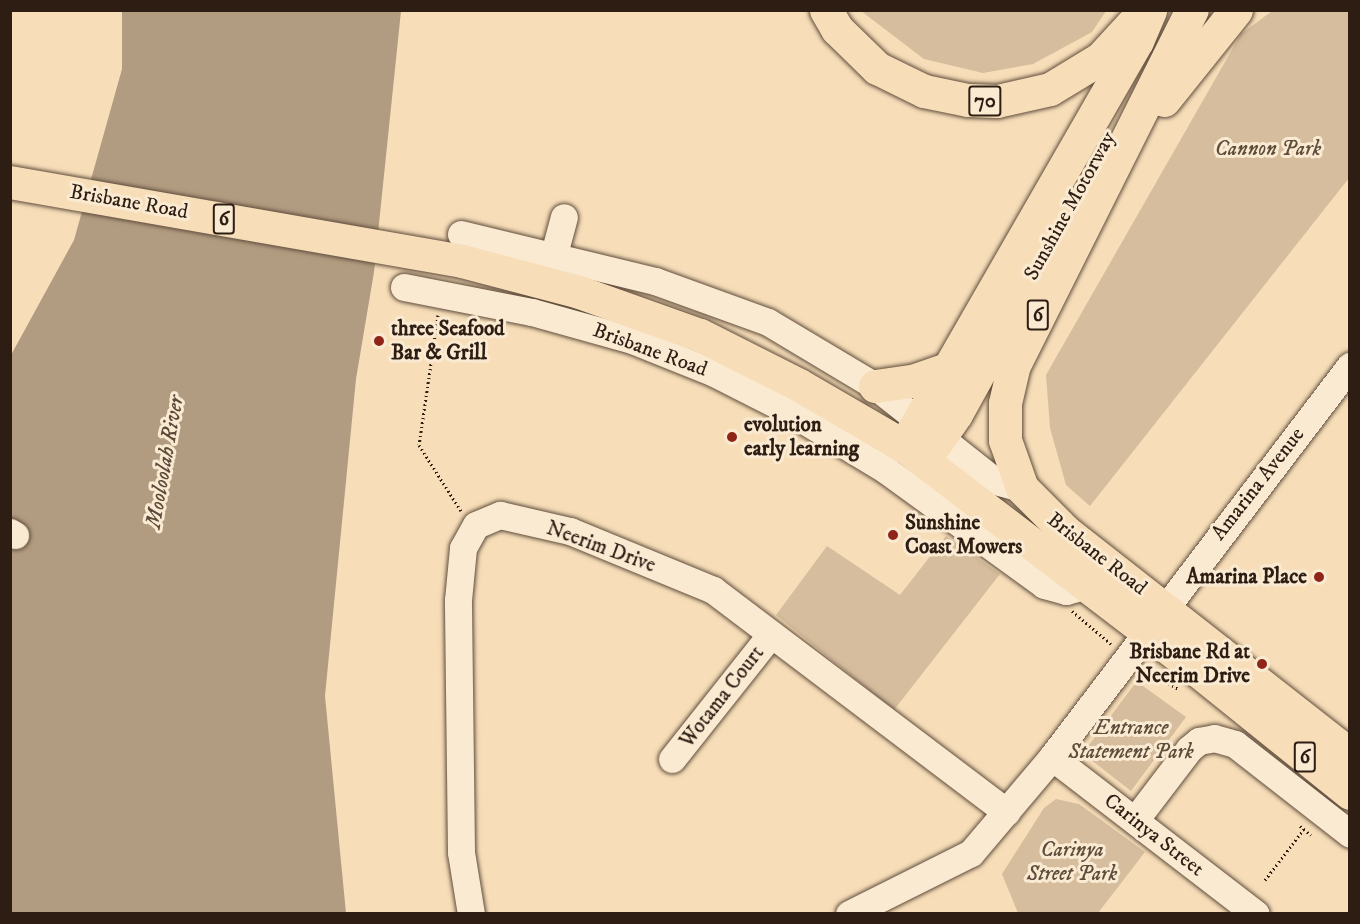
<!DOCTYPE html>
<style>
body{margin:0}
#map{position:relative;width:1360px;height:924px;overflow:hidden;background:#f7deb9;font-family:"IM FELL DW Pica",serif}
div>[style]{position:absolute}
.green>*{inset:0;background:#d5bd9d}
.water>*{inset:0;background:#b29c81}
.path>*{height:3px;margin-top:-1.5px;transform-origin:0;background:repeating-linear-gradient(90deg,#2d1d13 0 1.5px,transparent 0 4.5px)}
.roads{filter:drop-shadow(0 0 2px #604d3c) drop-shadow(0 0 2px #604d3c)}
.minor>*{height:27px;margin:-13.5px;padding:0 13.5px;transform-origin:13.5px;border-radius:13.5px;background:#faead2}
.major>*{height:33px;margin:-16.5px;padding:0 16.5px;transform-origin:16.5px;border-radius:16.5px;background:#f7deb9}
.highway>*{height:33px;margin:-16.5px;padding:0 16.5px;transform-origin:16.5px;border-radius:16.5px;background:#f7deb9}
.dots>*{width:16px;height:16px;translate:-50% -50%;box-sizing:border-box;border:3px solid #faead2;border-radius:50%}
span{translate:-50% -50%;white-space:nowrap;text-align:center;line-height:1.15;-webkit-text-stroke:6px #faead2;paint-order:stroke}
.shield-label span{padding:2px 4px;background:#faead2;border:2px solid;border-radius:4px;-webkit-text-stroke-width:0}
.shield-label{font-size:20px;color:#2d1d13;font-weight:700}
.park-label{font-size:21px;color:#5f4d3c;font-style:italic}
.street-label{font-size:21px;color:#2d1d13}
.poi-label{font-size:21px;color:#2d1d13;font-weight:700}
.left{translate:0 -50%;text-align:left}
.right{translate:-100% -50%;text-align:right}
.water-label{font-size:22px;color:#5c493a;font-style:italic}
.frame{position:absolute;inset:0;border:12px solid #2d1d13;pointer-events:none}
</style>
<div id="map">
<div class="green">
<i style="clip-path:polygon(861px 11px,1106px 11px,1092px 32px,1033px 64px,983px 73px,924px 59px)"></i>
<i style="clip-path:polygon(1272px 11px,1349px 11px,1349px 178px,1090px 506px,1066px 485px,1050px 428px,1046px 375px,1241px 34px)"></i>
<i style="clip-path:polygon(946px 536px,1000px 574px,894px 710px,776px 615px,827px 546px,900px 595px)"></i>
<i style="clip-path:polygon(1134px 685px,1143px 686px,1186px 717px,1131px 791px,1086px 756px,1086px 749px)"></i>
<i style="clip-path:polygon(1056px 799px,1079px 804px,1145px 852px,1098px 913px,1018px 913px,1002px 874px,1044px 808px)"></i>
</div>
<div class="water">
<i style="clip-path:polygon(122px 11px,401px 11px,374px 272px,356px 379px,325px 696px,346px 913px,11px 914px,11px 355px,74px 240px,122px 69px)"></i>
</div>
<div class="path">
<i style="left:438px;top:315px;width:131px;rotate:98.3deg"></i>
<i style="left:419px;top:445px;width:78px;rotate:57.5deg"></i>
<i style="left:1072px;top:611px;width:51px;rotate:40.2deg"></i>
<i style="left:1145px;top:669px;width:39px;rotate:31deg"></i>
<i style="left:1300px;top:826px;width:14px;rotate:39deg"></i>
<i style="left:1265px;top:880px;width:64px;rotate:-52.6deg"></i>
</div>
<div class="roads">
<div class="minor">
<i style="left:461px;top:234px;width:200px;rotate:13.6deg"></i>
<i style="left:655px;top:281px;width:120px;rotate:19.9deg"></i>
<i style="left:768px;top:322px;width:125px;rotate:30.9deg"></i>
<i style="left:875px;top:386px;width:153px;rotate:38.4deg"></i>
<i style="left:995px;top:481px;width:28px;rotate:15deg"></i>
<i style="left:554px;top:254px;width:38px;rotate:-75deg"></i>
<i style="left:404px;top:287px;width:130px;rotate:11.1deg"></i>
<i style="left:532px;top:312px;width:104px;rotate:15.6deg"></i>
<i style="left:632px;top:340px;width:88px;rotate:21.9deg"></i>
<i style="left:714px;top:373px;width:80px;rotate:26.9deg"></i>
<i style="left:785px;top:409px;width:118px;rotate:31.1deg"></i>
<i style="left:886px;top:470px;width:195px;rotate:36deg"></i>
<i style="left:1044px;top:585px;width:23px;rotate:15deg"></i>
<i style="left:1066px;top:591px;width:23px;rotate:-15deg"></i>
<i style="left:10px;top:532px;width:6px;rotate:31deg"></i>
<i style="left:1052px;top:757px;width:257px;rotate:37.6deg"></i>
<i style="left:672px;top:759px;width:159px;rotate:-51.6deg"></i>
<i style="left:1135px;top:820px;width:89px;rotate:-52.7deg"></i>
<i style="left:1189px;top:749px;width:13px;rotate:-39deg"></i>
<i style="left:1199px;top:741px;width:15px;rotate:-11deg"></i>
<i style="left:1214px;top:738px;width:22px;rotate:16deg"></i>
<i style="left:1235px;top:744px;width:146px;rotate:38deg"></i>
<i style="left:471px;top:914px;width:63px;rotate:-99.2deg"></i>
<i style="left:461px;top:852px;width:252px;rotate:-90.7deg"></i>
<i style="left:458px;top:600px;width:52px;rotate:-84.5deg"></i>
<i style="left:463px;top:548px;width:26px;rotate:-61deg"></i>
<i style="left:476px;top:525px;width:26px;rotate:-23deg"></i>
<i style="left:500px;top:515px;width:72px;rotate:12.9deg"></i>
<i style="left:570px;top:531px;width:155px;rotate:22.4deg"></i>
<i style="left:713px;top:590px;width:368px;rotate:37.1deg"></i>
<i style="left:849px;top:914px;width:136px;rotate:-26.6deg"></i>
<i style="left:971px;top:853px;width:126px;rotate:-49.8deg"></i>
<i style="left:1052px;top:757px;width:492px;rotate:-52.7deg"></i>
</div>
<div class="major">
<i style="left:10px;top:182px;width:459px;rotate:9.9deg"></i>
<i style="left:462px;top:261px;width:121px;rotate:14.8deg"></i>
<i style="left:579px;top:292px;width:128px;rotate:19.6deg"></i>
<i style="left:700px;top:335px;width:111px;rotate:26.8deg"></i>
<i style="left:799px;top:385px;width:121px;rotate:30.2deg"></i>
<i style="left:904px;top:446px;width:356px;rotate:37.4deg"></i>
<i style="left:1187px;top:662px;width:209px;rotate:38.8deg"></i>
<i style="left:1022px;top:488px;width:62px;rotate:45deg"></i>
<i style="left:1066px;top:532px;width:361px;rotate:38.1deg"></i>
</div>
<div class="highway">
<i style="left:826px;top:10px;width:22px;rotate:60deg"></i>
<i style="left:837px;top:29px;width:56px;rotate:44.3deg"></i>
<i style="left:877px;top:68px;width:52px;rotate:26.1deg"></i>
<i style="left:924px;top:91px;width:45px;rotate:11.6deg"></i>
<i style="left:968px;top:100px;width:29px;rotate:2deg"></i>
<i style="left:997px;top:101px;width:54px;rotate:-12.8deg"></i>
<i style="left:1050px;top:89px;width:60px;rotate:-31.3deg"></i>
<i style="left:1101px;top:58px;width:46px;rotate:-47.6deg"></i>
<i style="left:1164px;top:100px;width:115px;rotate:-51.3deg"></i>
<i style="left:875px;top:386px;width:37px;rotate:-8deg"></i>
<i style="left:912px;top:381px;width:39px;rotate:-19deg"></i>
<i style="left:904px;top:446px;width:467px;rotate:-60.1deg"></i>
<i style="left:1137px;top:41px;width:34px;rotate:-67deg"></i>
<i style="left:924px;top:460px;width:56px;rotate:-55.2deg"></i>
<i style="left:956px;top:414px;width:224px;rotate:-61.1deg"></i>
<i style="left:1022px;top:488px;width:51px;rotate:-109.5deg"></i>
<i style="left:1005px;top:440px;width:37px;rotate:-90deg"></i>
<i style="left:1005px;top:403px;width:37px;rotate:-77deg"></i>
<i style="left:1013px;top:367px;width:399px;rotate:-63.4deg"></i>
</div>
</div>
<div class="dots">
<i style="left:379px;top:341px;background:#8f2418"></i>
<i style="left:732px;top:437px;background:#8f2418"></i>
<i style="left:893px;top:535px;background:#8f2418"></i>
<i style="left:1319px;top:577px;background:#8f2418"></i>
<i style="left:1262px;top:664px;background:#8f2418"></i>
</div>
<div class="shield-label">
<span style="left:985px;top:101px">70</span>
<span style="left:224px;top:219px">6</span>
<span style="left:1038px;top:315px">6</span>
<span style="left:1305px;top:757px">6</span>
</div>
<div class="park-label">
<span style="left:1268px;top:149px">Cannon Park</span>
<span style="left:1131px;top:740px">Entrance<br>Statement Park</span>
<span style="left:1072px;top:862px">Carinya<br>Street Park</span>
</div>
<div class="street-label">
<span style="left:129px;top:202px;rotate:10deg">Brisbane Road</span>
<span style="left:1070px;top:206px;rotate:-61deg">Sunshine Motorway</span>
<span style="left:650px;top:350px;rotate:20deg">Brisbane Road</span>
<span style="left:1258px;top:484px;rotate:-52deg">Amarina Avenue</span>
<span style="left:601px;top:547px;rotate:20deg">Neerim Drive</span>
<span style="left:1097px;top:554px;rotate:38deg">Brisbane Road</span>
<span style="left:722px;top:697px;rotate:-52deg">Wotama Court</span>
<span style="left:1154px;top:835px;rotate:38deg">Carinya Street</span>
</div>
<div class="poi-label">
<span class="left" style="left:391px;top:341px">three Seafood<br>Bar &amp; Grill</span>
<span class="left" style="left:744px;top:437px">evolution<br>early learning</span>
<span class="left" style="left:905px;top:535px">Sunshine<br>Coast Mowers</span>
<span class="right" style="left:1307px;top:577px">Amarina Place</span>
<span class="right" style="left:1250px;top:664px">Brisbane Rd at<br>Neerim Drive</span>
</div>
<div class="water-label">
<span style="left:165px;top:462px;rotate:-80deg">Mooloolah River</span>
</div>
<div class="frame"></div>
</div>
